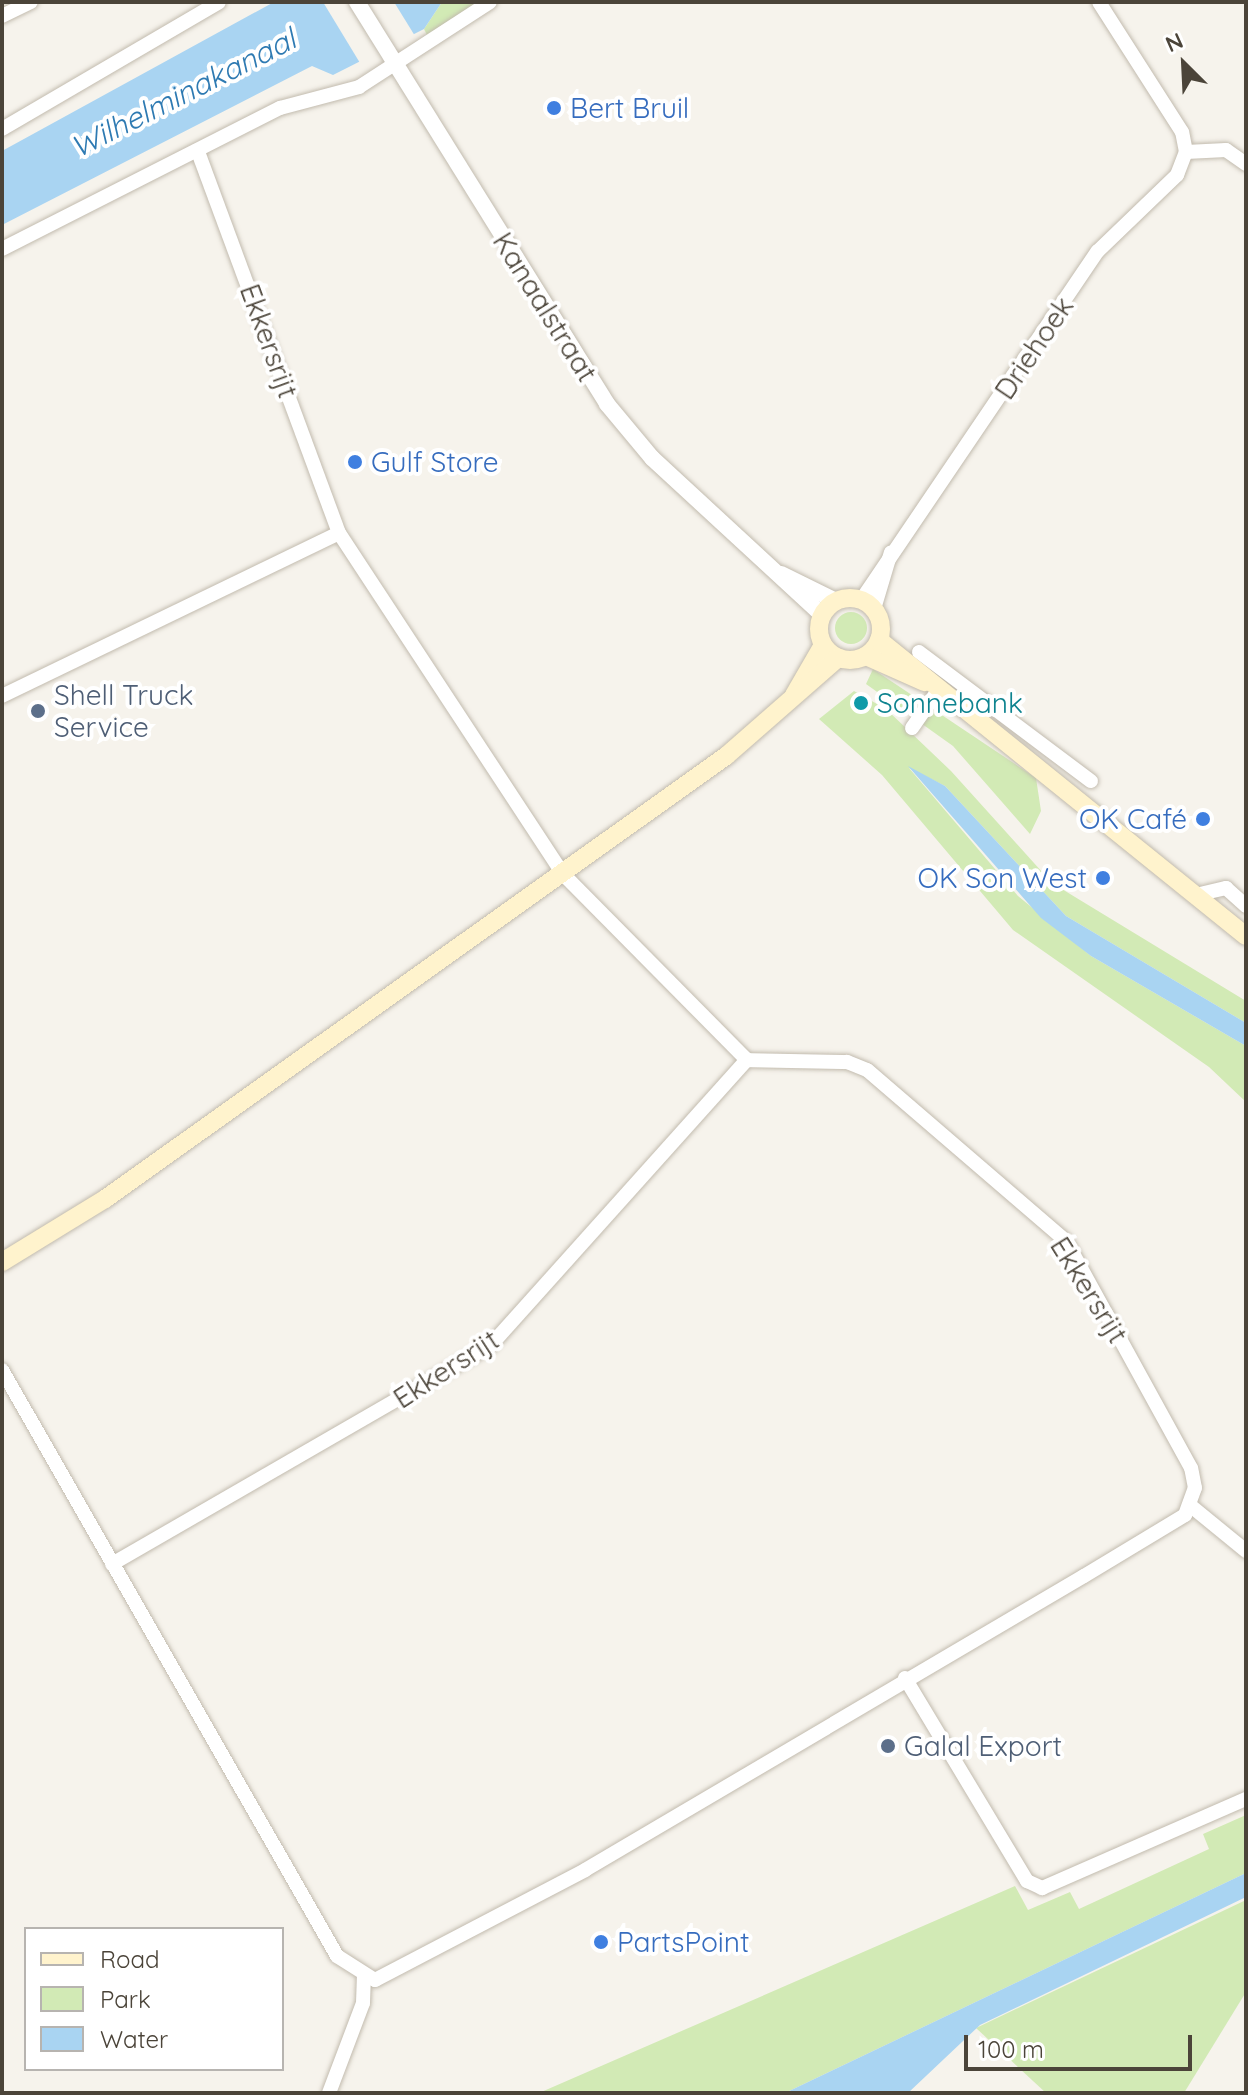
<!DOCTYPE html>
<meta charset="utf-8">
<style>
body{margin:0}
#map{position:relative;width:1248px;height:2095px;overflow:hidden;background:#f6f3ec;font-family:Quicksand,sans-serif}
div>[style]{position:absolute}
.green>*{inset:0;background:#d2eab5}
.round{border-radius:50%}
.water>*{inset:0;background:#a9d4f2}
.pier>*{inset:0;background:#f6f3ec}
.roads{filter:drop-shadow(0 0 2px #c2bbae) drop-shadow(0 0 2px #c2bbae)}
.minor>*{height:14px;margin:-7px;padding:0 7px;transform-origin:7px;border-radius:7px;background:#fff}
.tertiary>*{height:16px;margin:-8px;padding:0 8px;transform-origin:8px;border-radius:8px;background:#fff}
.secondary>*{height:18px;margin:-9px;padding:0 9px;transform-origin:9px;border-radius:9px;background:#fff3cd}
.secondary>.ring{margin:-9px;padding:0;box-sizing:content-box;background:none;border:18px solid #fff3cd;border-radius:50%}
.dots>*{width:22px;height:22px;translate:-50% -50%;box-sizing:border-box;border:4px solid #fff;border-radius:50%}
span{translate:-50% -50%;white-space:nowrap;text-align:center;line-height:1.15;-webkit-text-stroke:8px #fff;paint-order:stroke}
.shop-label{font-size:28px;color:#366cbe}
.left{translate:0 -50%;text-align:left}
.right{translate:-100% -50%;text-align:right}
.street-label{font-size:28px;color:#4b4439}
.service-label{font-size:28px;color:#4e5e75}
.culture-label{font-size:28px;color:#0d838f}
.water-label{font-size:30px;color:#2e7ab2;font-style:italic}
.frame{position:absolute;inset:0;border:4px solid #4b4439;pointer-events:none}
.legend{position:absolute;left:24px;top:1927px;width:260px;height:144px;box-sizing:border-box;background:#fff;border:2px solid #b7b4b0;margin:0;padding:10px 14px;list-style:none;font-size:24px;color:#4b4439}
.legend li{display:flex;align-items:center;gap:16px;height:40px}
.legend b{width:40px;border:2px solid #b7b4b0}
.north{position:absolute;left:1144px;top:24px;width:80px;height:80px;-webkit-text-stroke:6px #fff;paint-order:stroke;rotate:336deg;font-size:22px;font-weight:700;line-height:32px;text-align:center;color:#4b4439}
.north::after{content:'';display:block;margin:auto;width:28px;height:36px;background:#4b4439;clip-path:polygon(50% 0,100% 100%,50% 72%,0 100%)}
.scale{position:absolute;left:964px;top:2035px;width:228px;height:36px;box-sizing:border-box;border:4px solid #4b4439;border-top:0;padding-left:10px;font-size:24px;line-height:28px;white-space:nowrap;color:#4b4439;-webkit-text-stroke:6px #fff;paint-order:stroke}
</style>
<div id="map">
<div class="green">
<i style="clip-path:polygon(442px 2px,478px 2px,428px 37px,424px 29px)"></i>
<i class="round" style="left:835px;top:612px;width:32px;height:32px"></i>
<i style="clip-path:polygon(873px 669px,1036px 778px,1041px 811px,1030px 834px,953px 746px,866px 684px)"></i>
<i style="clip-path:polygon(854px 691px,886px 709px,951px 771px,1052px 883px,1246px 1001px,1246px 1023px,1066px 916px,945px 786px,909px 768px,1018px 896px,1091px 956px,1246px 1046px,1246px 1102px,1209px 1067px,1013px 930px,882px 775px,819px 719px)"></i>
<i style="clip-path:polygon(1246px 1815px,1246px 1873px,785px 2093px,539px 2093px,1015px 1886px,1028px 1910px,1070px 1892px,1079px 1909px,1209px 1849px,1203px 1834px)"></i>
<i style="clip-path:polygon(1246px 1900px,1246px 1992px,1184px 2093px,1046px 2093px,976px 2028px)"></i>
</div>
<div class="water">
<i style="clip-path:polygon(274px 2px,442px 2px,424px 29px,333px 75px,312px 66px,2px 225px,2px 151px)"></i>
<i style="clip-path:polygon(908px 766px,945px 786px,1066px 916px,1246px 1023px,1246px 1046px,1091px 956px,1041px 918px)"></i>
<i style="clip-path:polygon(1246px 1873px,1246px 1897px,980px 2025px,908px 2093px,785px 2093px)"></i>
</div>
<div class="pier">
<i style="clip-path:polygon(323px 2px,394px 2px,415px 36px,360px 63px)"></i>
</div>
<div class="roads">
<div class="minor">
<i style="left:2px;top:16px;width:32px;rotate:-26deg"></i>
<i style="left:2px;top:129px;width:251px;rotate:-30.3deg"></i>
<i style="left:1186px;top:152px;width:40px;rotate:-2.9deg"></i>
<i style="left:1226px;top:150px;width:24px;rotate:35deg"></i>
<i style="left:2px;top:249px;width:312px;rotate:-26.9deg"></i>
<i style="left:280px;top:108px;width:82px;rotate:-14.9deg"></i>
<i style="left:359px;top:87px;width:156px;rotate:-33deg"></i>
<i style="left:862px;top:599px;width:420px;rotate:-55.9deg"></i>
<i style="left:1098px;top:251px;width:110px;rotate:-43.9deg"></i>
<i style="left:1177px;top:175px;width:25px;rotate:-69deg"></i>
<i style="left:1186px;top:152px;width:20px;rotate:-101deg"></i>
<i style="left:1182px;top:132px;width:154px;rotate:-122.6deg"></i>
<i style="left:874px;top:609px;width:59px;rotate:-73.4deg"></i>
<i style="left:919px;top:652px;width:215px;rotate:36.9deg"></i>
<i style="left:2px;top:696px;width:374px;rotate:-25.8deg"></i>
<i style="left:912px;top:728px;width:44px;rotate:-55.2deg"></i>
<i style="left:1200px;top:894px;width:27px;rotate:-13deg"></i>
<i style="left:1226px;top:888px;width:27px;rotate:42deg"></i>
<i style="left:2px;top:1370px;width:675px;rotate:60.24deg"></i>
<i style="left:337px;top:1956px;width:45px;rotate:32.3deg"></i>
<i style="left:375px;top:1980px;width:237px;rotate:-27.6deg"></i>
<i style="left:585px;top:1870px;width:579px;rotate:-30.51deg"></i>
<i style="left:1084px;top:1576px;width:118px;rotate:-31.1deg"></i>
<i style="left:1185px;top:1515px;width:29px;rotate:-70deg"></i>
<i style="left:1195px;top:1488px;width:20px;rotate:-101deg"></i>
<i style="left:1191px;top:1468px;width:259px;rotate:-118.8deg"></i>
<i style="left:1066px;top:1241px;width:262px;rotate:-139.3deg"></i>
<i style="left:867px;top:1070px;width:22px;rotate:-158deg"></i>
<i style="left:847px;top:1062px;width:100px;rotate:-178.9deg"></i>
<i style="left:747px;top:1060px;width:262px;rotate:-134.7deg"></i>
<i style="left:563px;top:874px;width:408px;rotate:-123.3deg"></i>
<i style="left:339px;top:533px;width:408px;rotate:-110.3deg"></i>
<i style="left:1191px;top:1506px;width:71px;rotate:39.3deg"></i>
<i style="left:112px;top:1564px;width:436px;rotate:-30deg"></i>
<i style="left:490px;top:1346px;width:385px;rotate:-48.1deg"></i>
<i style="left:905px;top:1678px;width:237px;rotate:59deg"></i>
<i style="left:1027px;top:1881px;width:17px;rotate:25deg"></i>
<i style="left:1042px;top:1888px;width:223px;rotate:-23.6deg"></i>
<i style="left:329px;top:2093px;width:96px;rotate:-69.3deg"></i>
<i style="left:363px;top:2003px;width:26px;rotate:-88deg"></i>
</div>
<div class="tertiary">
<i style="left:357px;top:2px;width:473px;rotate:58.1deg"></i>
<i style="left:607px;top:404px;width:70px;rotate:50.2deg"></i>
<i style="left:652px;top:458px;width:231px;rotate:42.7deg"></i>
<i style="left:781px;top:574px;width:61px;rotate:26.1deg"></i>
</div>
<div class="secondary">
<i class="ring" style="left:819px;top:598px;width:44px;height:44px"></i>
<i style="left:879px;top:640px;width:471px;rotate:38.9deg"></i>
<i style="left:866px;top:656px;width:64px;rotate:24.1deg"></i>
<i style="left:794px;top:695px;width:58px;rotate:-59.9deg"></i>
<i style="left:2px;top:1262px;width:121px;rotate:-31.5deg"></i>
<i style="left:105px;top:1199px;width:763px;rotate:-35.5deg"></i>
<i style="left:726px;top:756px;width:149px;rotate:-41.2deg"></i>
</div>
</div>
<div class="dots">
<i style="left:554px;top:108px;background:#3f7fe0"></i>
<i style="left:355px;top:462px;background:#3f7fe0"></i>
<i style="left:861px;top:703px;background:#0f9aa8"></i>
<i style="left:38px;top:711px;background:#5c6f8a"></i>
<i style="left:1203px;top:819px;background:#3f7fe0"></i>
<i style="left:1103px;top:878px;background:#3f7fe0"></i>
<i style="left:888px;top:1746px;background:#5c6f8a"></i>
<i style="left:601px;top:1942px;background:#3f7fe0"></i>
</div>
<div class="shop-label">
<span class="left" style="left:570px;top:108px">Bert Bruil</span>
<span class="left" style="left:371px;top:462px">Gulf Store</span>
<span class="right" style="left:1187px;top:819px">OK Café</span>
<span class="right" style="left:1087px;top:878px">OK Son West</span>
<span class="left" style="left:617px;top:1942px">PartsPoint</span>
</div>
<div class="street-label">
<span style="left:545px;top:307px;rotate:58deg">Kanaalstraat</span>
<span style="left:269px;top:341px;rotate:70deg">Ekkersrijt</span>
<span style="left:1034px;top:348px;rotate:-56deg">Driehoek</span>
<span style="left:1089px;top:1290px;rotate:58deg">Ekkersrijt</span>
<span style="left:446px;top:1369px;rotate:-33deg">Ekkersrijt</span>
</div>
<div class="service-label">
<span class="left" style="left:54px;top:711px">Shell Truck<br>Service</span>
<span class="left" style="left:904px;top:1746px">Galal Export</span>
</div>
<div class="culture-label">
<span class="left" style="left:877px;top:703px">Sonnebank</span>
</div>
<div class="water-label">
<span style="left:183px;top:93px;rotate:-27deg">Wilhelminakanaal</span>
</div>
<div class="frame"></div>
<ul class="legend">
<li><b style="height:10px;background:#fff3cd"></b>Road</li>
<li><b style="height:22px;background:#d2eab5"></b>Park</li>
<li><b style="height:22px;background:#a9d4f2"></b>Water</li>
</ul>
<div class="north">N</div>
<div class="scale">100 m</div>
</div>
